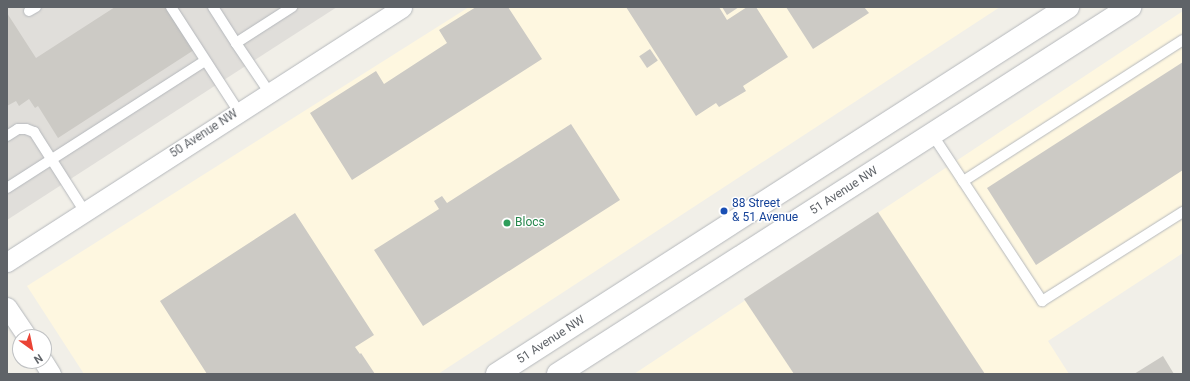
<!DOCTYPE html>
<style>
body{margin:0}
#map{position:relative;width:1190px;height:381px;overflow:hidden;background:#f1efe8;font-family:Roboto,sans-serif}
div>[style]{position:absolute}
.commercial>*{inset:0;background:#fef7e0}
.industrial>*{inset:0;background:#e0deda}
.building>*{inset:0;background:#cccac5;transform-origin:0 0}
.roads{filter:drop-shadow(0 0 1px #b5b8bc) drop-shadow(0 0 1px #b5b8bc)}
.lane>*{height:10px;margin:-5px;padding:0 5px;transform-origin:5px;border-radius:5px;background:#fff}
.street>*{height:19px;margin:-9.5px;padding:0 9.5px;transform-origin:9.5px;border-radius:9.5px;background:#fff}
.secondary>*{height:22px;margin:-11px;padding:0 11px;transform-origin:11px;border-radius:11px;background:#fff}
.dots>*{width:11px;height:11px;translate:-50% -50%;box-sizing:border-box;border:2px solid #fff;border-radius:50%}
span{translate:-50% -50%;white-space:nowrap;text-align:center;line-height:1.15;-webkit-text-stroke:3px #fff;paint-order:stroke}
.street-label{font-size:12px;color:#5f6368}
.transit-label{font-size:12px;color:#164399}
.left{translate:0 -50%;text-align:left}
.leisure-label{font-size:12px;color:#27864d}
.frame{position:absolute;inset:0;border:8px solid #5f6368;pointer-events:none}
.north{position:absolute;left:12px;top:329px;width:40px;height:40px;box-sizing:border-box;background:#fff;border:1px solid #bfc1c3;border-radius:50%;rotate:147deg;font-size:11px;font-weight:700;line-height:16px;text-align:center;color:#5f6368}
.north::after{content:'';display:block;margin:auto;width:14px;height:18px;background:#ea4335;clip-path:polygon(50% 0,100% 100%,50% 72%,0 100%)}
</style>
<div id="map">
<div class="commercial">
<i style="clip-path:polygon(469px 7px,1000px 7px,438px 374px,84px 374px,27px 286px)"></i>
<i style="clip-path:polygon(1183px 11px,1183px 253px,1048px 341px,1069px 374px,634px 374px)"></i>
</div>
<div class="industrial">
<i style="clip-path:polygon(7px 7px,337px 7px,7px 220px)"></i>
</div>
<div class="building">
<i style="clip-path:polygon(115px 7px,170px 7px,197px 48px,58px 138px,38px 106px,35px 108px,29px 99px,19px 106px,16px 101px,7px 106px,7px 13px,36px 58px)"></i>
<i style="clip-path:polygon(476px 7px,508px 7px,542px 59px,352px 180px,310px 113px,376px 71px,384px 84px,447px 43px,439px 30px)"></i>
<i style="clip-path:polygon(626px 7px,719px 7px,727px 20px,747px 7px,756px 7px,788px 57px,743px 86px,746px 91px,719px 107px,716px 103px,696px 116px)"></i>
<i style="clip-path:polygon(722px 7px,739px 7px,727px 15px)"></i>
<i style="clip-path:polygon(786px 7px,864px 7px,869px 13px,813px 49px)"></i>
<i style="left:650px;top:49px;width:14px;height:13px;rotate:56deg"></i>
<i style="clip-path:polygon(1183px 62px,1183px 170px,1036px 265px,987px 188px)"></i>
<i style="clip-path:polygon(571px 124px,620px 200px,423px 326px,374px 250px,439px 209px,434px 201px,442px 196px,447px 203px)"></i>
<i style="clip-path:polygon(878px 212px,985px 374px,794px 374px,744px 299px)"></i>
<i style="clip-path:polygon(295px 213px,374px 335px,355px 347px,360px 354px,361px 353px,375px 374px,207px 374px,160px 301px)"></i>
<i style="clip-path:polygon(1163px 356px,1174px 374px,1134px 374px)"></i>
</div>
<div class="roads">
<div class="lane">
<i style="left:171px;top:7px;width:125px;rotate:57.1deg"></i>
<i style="left:213px;top:7px;width:43px;rotate:57.4deg"></i>
<i style="left:29px;top:11px;width:8px;rotate:-30deg"></i>
<i style="left:1183px;top:40px;width:261px;rotate:147.3deg"></i>
<i style="left:963px;top:181px;width:144px;rotate:56.6deg"></i>
<i style="left:1042px;top:301px;width:167px;rotate:-32.3deg"></i>
<i style="left:269px;top:92px;width:59px;rotate:-124deg"></i>
<i style="left:236px;top:43px;width:67px;rotate:-32.7deg"></i>
<i style="left:932px;top:134px;width:56px;rotate:56.6deg"></i>
<i style="left:7px;top:136px;width:13px;rotate:-32deg"></i>
<i style="left:18px;top:129px;width:8px"></i>
<i style="left:26px;top:129px;width:9px;rotate:21deg"></i>
<i style="left:34px;top:132px;width:95px;rotate:57.5deg"></i>
<i style="left:7px;top:188px;width:235px;rotate:-32.7deg"></i>
</div>
<div class="street">
<i style="left:7px;top:262px;width:470px;rotate:-32.8deg"></i>
<i style="left:7px;top:307px;width:36px;rotate:56deg"></i>
<i style="left:43px;top:361px;width:15px;rotate:58deg"></i>
</div>
<div class="secondary">
<i style="left:497px;top:374px;width:679px;rotate:-32.73deg"></i>
<i style="left:558px;top:374px;width:680px;rotate:-32.68deg"></i>
</div>
</div>
<div class="dots">
<i style="left:724px;top:211px;background:#1a4fb4"></i>
<i style="left:507px;top:223px;background:#2e9e5b"></i>
</div>
<div class="street-label">
<span style="left:204px;top:134px;rotate:-33deg">50 Avenue NW</span>
<span style="left:844px;top:191px;rotate:-33deg">51 Avenue NW</span>
<span style="left:551px;top:340px;rotate:-33deg">51 Avenue NW</span>
</div>
<div class="transit-label">
<span class="left" style="left:732px;top:211px">88 Street<br>&amp; 51 Avenue</span>
</div>
<div class="leisure-label">
<span class="left" style="left:515px;top:223px">Blocs</span>
</div>
<div class="frame"></div>
<div class="north">N</div>
</div>
